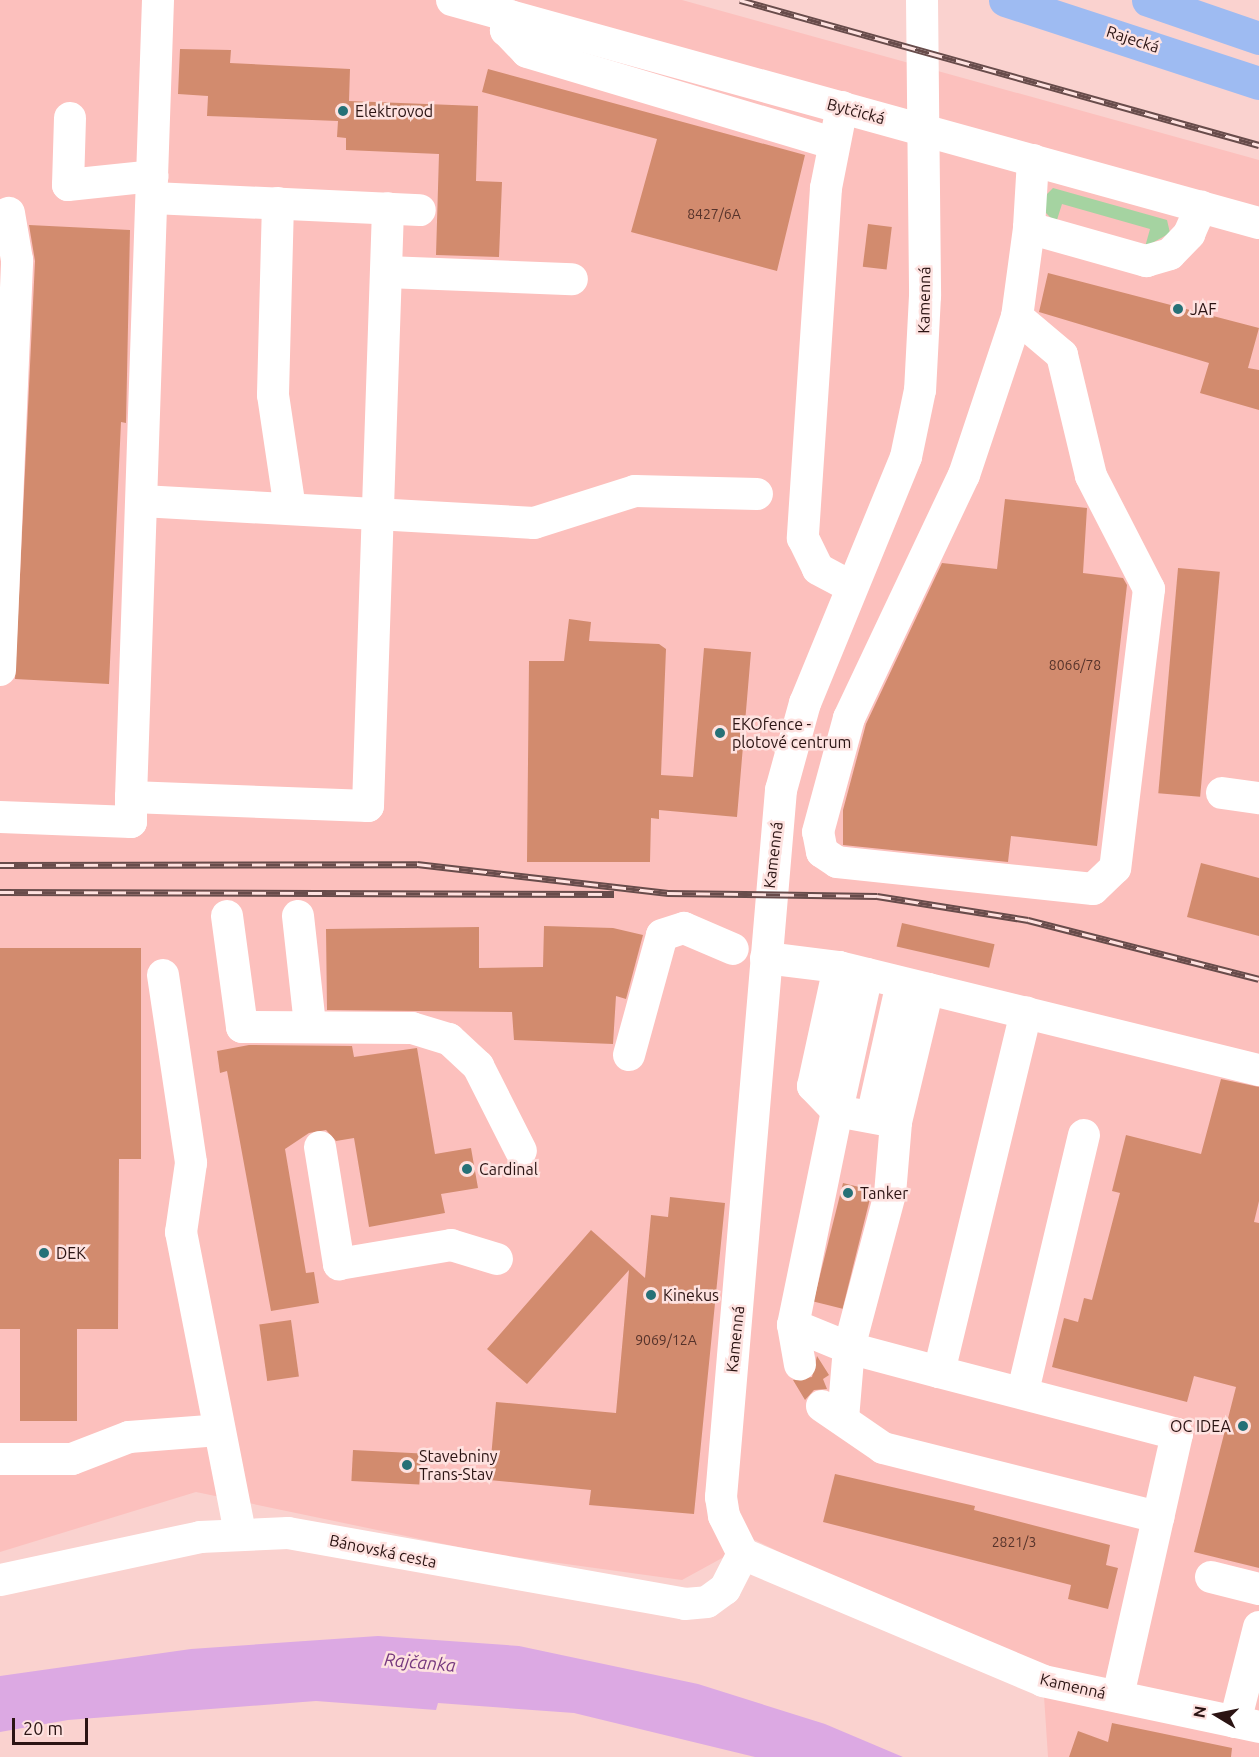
<!DOCTYPE html>
<meta charset="utf-8">
<style>
body{margin:0}
#map{position:relative;width:1259px;height:1757px;overflow:hidden;background:#fad2cf;font-family:Ubuntu,sans-serif}
div>[style]{position:absolute}
.built>*{inset:0;background:#fcc0bd}
.green>*{inset:0;background:#a5d3a1}
.water>*{inset:0;background:#dca9e3}
.building>*{inset:0;background:#d28b6e;transform-origin:0 0}
.minor>*{height:32px;margin:-16px;padding:0 16px;transform-origin:16px;border-radius:16px;background:#fff}
.major>*{height:33px;margin:-16.5px;padding:0 16.5px;transform-origin:16.5px;border-radius:16.5px;background:#9ebbf2}
.rail>*{height:7px;margin-top:-3.5px;transform-origin:0;background:repeating-linear-gradient(90deg,#fee2e0 0 14px,#684c4b 0 28px);box-sizing:border-box;border-block:2px solid #684c4b}
.dots>*{width:16px;height:16px;translate:-50% -50%;box-sizing:border-box;border:3px solid #fee2e0;border-radius:50%}
span{translate:-50% -50%;white-space:nowrap;text-align:center;line-height:1.15;-webkit-text-stroke:5px #fee2e0;paint-order:stroke}
.number-label{font-size:14px;color:#55322a}
.number-label span{-webkit-text-stroke-width:0}
.street-label{font-size:16px;color:#2b1413}
.poi-label{font-size:16px;color:#2b1413}
.left{translate:0 -50%;text-align:left}
.right{translate:-100% -50%;text-align:right}
.water-label{font-size:18px;color:#76397e;font-style:italic}
.north{position:absolute;left:1187px;top:1685px;width:60px;height:60px;-webkit-text-stroke:4px #fee2e0;paint-order:stroke;rotate:280deg;font-size:16px;font-weight:700;line-height:24px;text-align:center;color:#2b1413}
.north::after{content:'';display:block;margin:auto;width:21px;height:27px;background:#2b1413;clip-path:polygon(50% 0,100% 100%,50% 72%,0 100%)}
.scale{position:absolute;left:12px;top:1718px;width:76px;height:27px;box-sizing:border-box;border:3px solid #2b1413;border-top:0;padding-left:8px;font-size:18px;line-height:21px;white-space:nowrap;color:#2b1413;-webkit-text-stroke:4px #fee2e0;paint-order:stroke}
</style>
<div id="map">
<div class="built">
<i style="clip-path:polygon(0 0,682px 0,1259px 160px,1259px 1757px,1048px 1757px,1043px 1681px,755px 1540px,682px 1580px,487px 1553px,196px 1492px,0 1552px)"></i>
</div>
<div class="green">
<i style="clip-path:polygon(1053px 188px,1167px 220px,1170px 233px,1145px 247px,1150px 229px,1062px 204px,1056px 223px,1046px 213px,1046px 195px)"></i>
</div>
<div class="water">
<i style="clip-path:polygon(378px 1636px,519px 1646px,698px 1684px,825px 1724px,903px 1757px,755px 1757px,574px 1713px,438px 1703px,436px 1710px,316px 1701px,68px 1720px,0 1732px,0 1676px,191px 1649px)"></i>
</div>
<div class="building">
<i style="clip-path:polygon(180px 49px,231px 50px,230px 63px,350px 69px,349px 101px,478px 106px,476px 181px,502px 182px,499px 257px,436px 255px,439px 154px,346px 150px,346px 138px,337px 137px,338px 121px,207px 116px,208px 96px,178px 94px)"></i>
<i style="clip-path:polygon(488px 69px,805px 155px,777px 271px,631px 232px,657px 139px,482px 92px)"></i>
<i style="left:868px;top:224px;width:24px;height:43px;rotate:7deg"></i>
<i style="clip-path:polygon(29px 225px,130px 230px,126px 423px,121px 422px,109px 684px,15px 679px,35px 261px)"></i>
<i style="clip-path:polygon(1048px 273px,1259px 328px,1248px 368px,1259px 370px,1259px 410px,1200px 393px,1209px 363px,1039px 312px)"></i>
<i style="clip-path:polygon(1005px 499px,1087px 508px,1083px 573px,1123px 578px,1127px 585px,1097px 846px,1011px 836px,1008px 862px,843px 845px,843px 810px,866px 724px,942px 563px,997px 569px)"></i>
<i style="left:1178px;top:568px;width:42px;height:226px;rotate:5deg"></i>
<i style="clip-path:polygon(569px 619px,591px 622px,589px 641px,659px 644px,666px 649px,661px 775px,693px 777px,704px 648px,751px 652px,737px 817px,659px 810px,659px 819px,651px 818px,650px 862px,527px 862px,529px 661px,564px 661px)"></i>
<i style="clip-path:polygon(1201px 863px,1259px 878px,1259px 936px,1187px 917px)"></i>
<i style="left:902px;top:923px;width:95px;height:24px;rotate:13deg"></i>
<i style="clip-path:polygon(544px 926px,613px 928px,643px 935px,626px 999px,616px 996px,613px 1044px,514px 1040px,512px 1012px,327px 1010px,326px 929px,479px 927px,479px 968px,543px 967px)"></i>
<i style="clip-path:polygon(0 948px,141px 948px,141px 1159px,119px 1159px,118px 1329px,77px 1329px,77px 1421px,20px 1421px,20px 1329px,0 1329px)"></i>
<i style="clip-path:polygon(249px 1045px,352px 1046px,354px 1057px,417px 1048px,435px 1154px,471px 1148px,478px 1188px,441px 1194px,445px 1213px,369px 1227px,354px 1138px,336px 1141px,326px 1130px,309px 1133px,285px 1149px,306px 1273px,314px 1272px,319px 1303px,271px 1311px,227px 1071px,220px 1073px,217px 1051px)"></i>
<i style="clip-path:polygon(1221px 1079px,1259px 1087px,1259px 1201px,1254px 1222px,1259px 1223px,1259px 1568px,1194px 1552px,1236px 1387px,1194px 1376px,1187px 1402px,1052px 1367px,1064px 1318px,1078px 1322px,1084px 1298px,1092px 1300px,1120px 1193px,1112px 1191px,1126px 1135px,1201px 1154px)"></i>
<i style="left:843px;top:1183px;width:30px;height:122px;rotate:14deg"></i>
<i style="clip-path:polygon(670px 1197px,725px 1203px,694px 1514px,589px 1505px,591px 1490px,489px 1480px,496px 1402px,616px 1413px,629px 1270px,527px 1384px,487px 1349px,591px 1230px,645px 1278px,651px 1215px,668px 1217px)"></i>
<i style="left:291px;top:1320px;width:57px;height:32px;rotate:82deg"></i>
<i style="clip-path:polygon(817px 1356px,829px 1375px,823px 1379px,827px 1389px,814px 1390px,805px 1400px,793px 1380px,812px 1377px)"></i>
<i style="left:353px;top:1450px;width:68px;height:31px;rotate:3deg"></i>
<i style="clip-path:polygon(835px 1474px,975px 1506px,974px 1510px,1110px 1545px,1106px 1565px,1118px 1568px,1108px 1609px,1068px 1599px,1071px 1585px,823px 1522px)"></i>
<i style="clip-path:polygon(1112px 1723px,1232px 1748px,1231px 1757px,1069px 1757px,1078px 1731px,1108px 1742px)"></i>
</div>
<div class="minor">
<i style="left:158px;top:0;width:797px;rotate:91.94deg"></i>
<i style="left:131px;top:797px;width:237px;rotate:2.2deg"></i>
<i style="left:368px;top:806px;width:598px;rotate:-88.08deg"></i>
<i style="left:452px;top:0;width:837px;rotate:15.45deg"></i>
<i style="left:922px;top:0;width:296px;rotate:89.4deg"></i>
<i style="left:925px;top:296px;width:94px;rotate:93deg"></i>
<i style="left:920px;top:390px;width:68px;rotate:101.8deg"></i>
<i style="left:906px;top:457px;width:266px;rotate:112.3deg"></i>
<i style="left:805px;top:703px;width:90px;rotate:105.4deg"></i>
<i style="left:781px;top:790px;width:710px;rotate:94.85deg"></i>
<i style="left:721px;top:1497px;width:19px;rotate:81deg"></i>
<i style="left:724px;top:1516px;width:42px;rotate:63.4deg"></i>
<i style="left:743px;top:1554px;width:326px;rotate:22.9deg"></i>
<i style="left:1043px;top:1681px;width:221px;rotate:12deg"></i>
<i style="left:510px;top:16px;width:15px;rotate:106deg"></i>
<i style="left:506px;top:30px;width:30px;rotate:46deg"></i>
<i style="left:527px;top:52px;width:319px;rotate:16.6deg"></i>
<i style="left:842px;top:107px;width:83px;rotate:101.2deg"></i>
<i style="left:826px;top:188px;width:351px;rotate:93.8deg"></i>
<i style="left:803px;top:538px;width:34px;rotate:64deg"></i>
<i style="left:818px;top:569px;width:38px;rotate:28deg"></i>
<i style="left:70px;top:118px;width:67px;rotate:91.7deg"></i>
<i style="left:68px;top:185px;width:85px;rotate:-6deg"></i>
<i style="left:1033px;top:160px;width:68px;rotate:93.4deg"></i>
<i style="left:1029px;top:228px;width:122px;rotate:15.8deg"></i>
<i style="left:1146px;top:261px;width:25px;rotate:-16deg"></i>
<i style="left:1170px;top:254px;width:28px;rotate:-46deg"></i>
<i style="left:1189px;top:234px;width:30px;rotate:-66deg"></i>
<i style="left:153px;top:198px;width:267px;rotate:2.6deg"></i>
<i style="left:278px;top:203px;width:192px;rotate:91.5deg"></i>
<i style="left:273px;top:395px;width:115px;rotate:81.5deg"></i>
<i style="left:386px;top:272px;width:186px;rotate:2.2deg"></i>
<i style="left:1017px;top:317px;width:59px;rotate:40.2deg"></i>
<i style="left:1062px;top:355px;width:124px;rotate:76.5deg"></i>
<i style="left:1091px;top:476px;width:127px;rotate:62.8deg"></i>
<i style="left:1149px;top:589px;width:281px;rotate:96.9deg"></i>
<i style="left:1115px;top:868px;width:30px;rotate:136deg"></i>
<i style="left:1093px;top:889px;width:257px;rotate:-174deg"></i>
<i style="left:837px;top:862px;width:18px;rotate:-146deg"></i>
<i style="left:822px;top:852px;width:20px;rotate:-101deg"></i>
<i style="left:818px;top:832px;width:118px;rotate:-74.8deg"></i>
<i style="left:849px;top:718px;width:269px;rotate:-64.7deg"></i>
<i style="left:964px;top:475px;width:167px;rotate:-71.5deg"></i>
<i style="left:1017px;top:317px;width:90px;rotate:-82.3deg"></i>
<i style="left:142px;top:501px;width:393px;rotate:3.2deg"></i>
<i style="left:534px;top:523px;width:106px;rotate:-17.6deg"></i>
<i style="left:635px;top:491px;width:122px;rotate:1.4deg"></i>
<i style="left:0;top:670px;width:410px;rotate:-87.6deg"></i>
<i style="left:17px;top:260px;width:48px;rotate:-99.7deg"></i>
<i style="left:1222px;top:793px;width:37px;rotate:8deg"></i>
<i style="left:0;top:817px;width:131px;rotate:2.2deg"></i>
<i style="left:131px;top:822px;width:25px;rotate:-90deg"></i>
<i style="left:227px;top:916px;width:112px;rotate:82.3deg"></i>
<i style="left:242px;top:1027px;width:170px;rotate:0.3deg"></i>
<i style="left:412px;top:1028px;width:39px;rotate:17deg"></i>
<i style="left:449px;top:1039px;width:40px;rotate:43deg"></i>
<i style="left:478px;top:1066px;width:95px;rotate:63.2deg"></i>
<i style="left:298px;top:916px;width:109px;rotate:83.7deg"></i>
<i style="left:766px;top:958px;width:74px;rotate:7deg"></i>
<i style="left:839px;top:967px;width:432px;rotate:13.8deg"></i>
<i style="left:839px;top:967px;width:122px;rotate:102.3deg"></i>
<i style="left:813px;top:1086px;width:35px;rotate:46deg"></i>
<i style="left:837px;top:1111px;width:218px;rotate:101.6deg"></i>
<i style="left:793px;top:1325px;width:61px;rotate:22.3deg"></i>
<i style="left:849px;top:1348px;width:93px;rotate:14.9deg"></i>
<i style="left:939px;top:1372px;width:370px;rotate:-76.4deg"></i>
<i style="left:867px;top:974px;width:140px;rotate:102.4deg"></i>
<i style="left:837px;top:1111px;width:60px;rotate:10.6deg"></i>
<i style="left:896px;top:1122px;width:137px;rotate:-76.5deg"></i>
<i style="left:163px;top:975px;width:190px;rotate:81.5deg"></i>
<i style="left:191px;top:1163px;width:70px;rotate:98.2deg"></i>
<i style="left:181px;top:1232px;width:306px;rotate:78.9deg"></i>
<i style="left:629px;top:1055px;width:124px;rotate:-74.6deg"></i>
<i style="left:662px;top:935px;width:23px;rotate:-18deg"></i>
<i style="left:684px;top:928px;width:53px;rotate:23.2deg"></i>
<i style="left:872px;top:1117px;width:137px;rotate:-77.4deg"></i>
<i style="left:320px;top:1147px;width:119px;rotate:80.8deg"></i>
<i style="left:339px;top:1264px;width:114px;rotate:-9.6deg"></i>
<i style="left:451px;top:1245px;width:48px;rotate:16.9deg"></i>
<i style="left:793px;top:1325px;width:40px;rotate:80deg"></i>
<i style="left:939px;top:1372px;width:246px;rotate:14.6deg"></i>
<i style="left:1177px;top:1434px;width:269px;rotate:102.7deg"></i>
<i style="left:1023px;top:1391px;width:263px;rotate:-76.6deg"></i>
<i style="left:822px;top:1406px;width:74px;rotate:34.5deg"></i>
<i style="left:883px;top:1448px;width:284px;rotate:14.1deg"></i>
<i style="left:843px;top:1419px;width:71px;rotate:-85.2deg"></i>
<i style="left:849px;top:1348px;width:159px;rotate:-75.1deg"></i>
<i style="left:890px;top:1194px;width:72px;rotate:-85.2deg"></i>
<i style="left:0;top:1459px;width:72px"></i>
<i style="left:72px;top:1459px;width:61px;rotate:-21.1deg"></i>
<i style="left:129px;top:1437px;width:90px;rotate:-4.4deg"></i>
<i style="left:1211px;top:1577px;width:49px;rotate:14deg"></i>
<i style="left:0;top:1580px;width:205px;rotate:-12.1deg"></i>
<i style="left:200px;top:1537px;width:88px;rotate:-2.6deg"></i>
<i style="left:288px;top:1533px;width:403px;rotate:10.1deg"></i>
<i style="left:685px;top:1604px;width:22px;rotate:-5deg"></i>
<i style="left:707px;top:1602px;width:22px;rotate:-36deg"></i>
<i style="left:725px;top:1589px;width:39px;rotate:-63deg"></i>
<i style="left:1235px;top:1722px;width:98px;rotate:-75.8deg"></i>
</div>
<div class="major">
<i style="left:1005px;top:0;width:267px;rotate:18.1deg"></i>
<i style="left:1148px;top:0;width:117px;rotate:18.9deg"></i>
</div>
<div class="rail">
<i style="left:740px;top:0;width:539px;rotate:15.61deg"></i>
<i style="left:0;top:865px;width:417px;rotate:-0.1deg"></i>
<i style="left:417px;top:864px;width:253px;rotate:6.6deg"></i>
<i style="left:668px;top:893px;width:209px;rotate:0.8deg"></i>
<i style="left:877px;top:896px;width:153px;rotate:9deg"></i>
<i style="left:1028px;top:920px;width:238px;rotate:14.3deg"></i>
<i style="left:0;top:892px;width:614px;rotate:0.19deg"></i>
</div>
<div class="dots">
<i style="left:343px;top:111px;background:#267177"></i>
<i style="left:1178px;top:309px;background:#267177"></i>
<i style="left:720px;top:733px;background:#267177"></i>
<i style="left:467px;top:1169px;background:#267177"></i>
<i style="left:848px;top:1193px;background:#267177"></i>
<i style="left:44px;top:1253px;background:#267177"></i>
<i style="left:651px;top:1295px;background:#267177"></i>
<i style="left:1243px;top:1426px;background:#267177"></i>
<i style="left:407px;top:1465px;background:#267177"></i>
</div>
<div class="number-label">
<span style="left:714px;top:214px">8427/6A</span>
<span style="left:1075px;top:665px">8066/78</span>
<span style="left:666px;top:1340px">9069/12A</span>
<span style="left:1014px;top:1542px">2821/3</span>
</div>
<div class="street-label">
<span style="left:1133px;top:39px;rotate:18deg">Rajecká</span>
<span style="left:856px;top:111px;rotate:15deg">Bytčická</span>
<span style="left:924px;top:300px;rotate:-89deg">Kamenná</span>
<span style="left:773px;top:855px;rotate:-83deg">Kamenná</span>
<span style="left:735px;top:1339px;rotate:-84deg">Kamenná</span>
<span style="left:383px;top:1551px;rotate:12deg">Bánovská cesta</span>
<span style="left:1073px;top:1686px;rotate:13deg">Kamenná</span>
</div>
<div class="poi-label">
<span class="left" style="left:355px;top:111px">Elektrovod</span>
<span class="left" style="left:1190px;top:309px">JAF</span>
<span class="left" style="left:732px;top:733px">EKOfence -<br>plotové centrum</span>
<span class="left" style="left:479px;top:1169px">Cardinal</span>
<span class="left" style="left:860px;top:1193px">Tanker</span>
<span class="left" style="left:56px;top:1253px">DEK</span>
<span class="left" style="left:663px;top:1295px">Kinekus</span>
<span class="right" style="left:1231px;top:1426px">OC IDEA</span>
<span class="left" style="left:419px;top:1465px">Stavebniny<br>Trans-Stav</span>
</div>
<div class="water-label">
<span style="left:420px;top:1662px;rotate:5deg">Rajčanka</span>
</div>
<div class="north">N</div>
<div class="scale">20 m</div>
</div>
